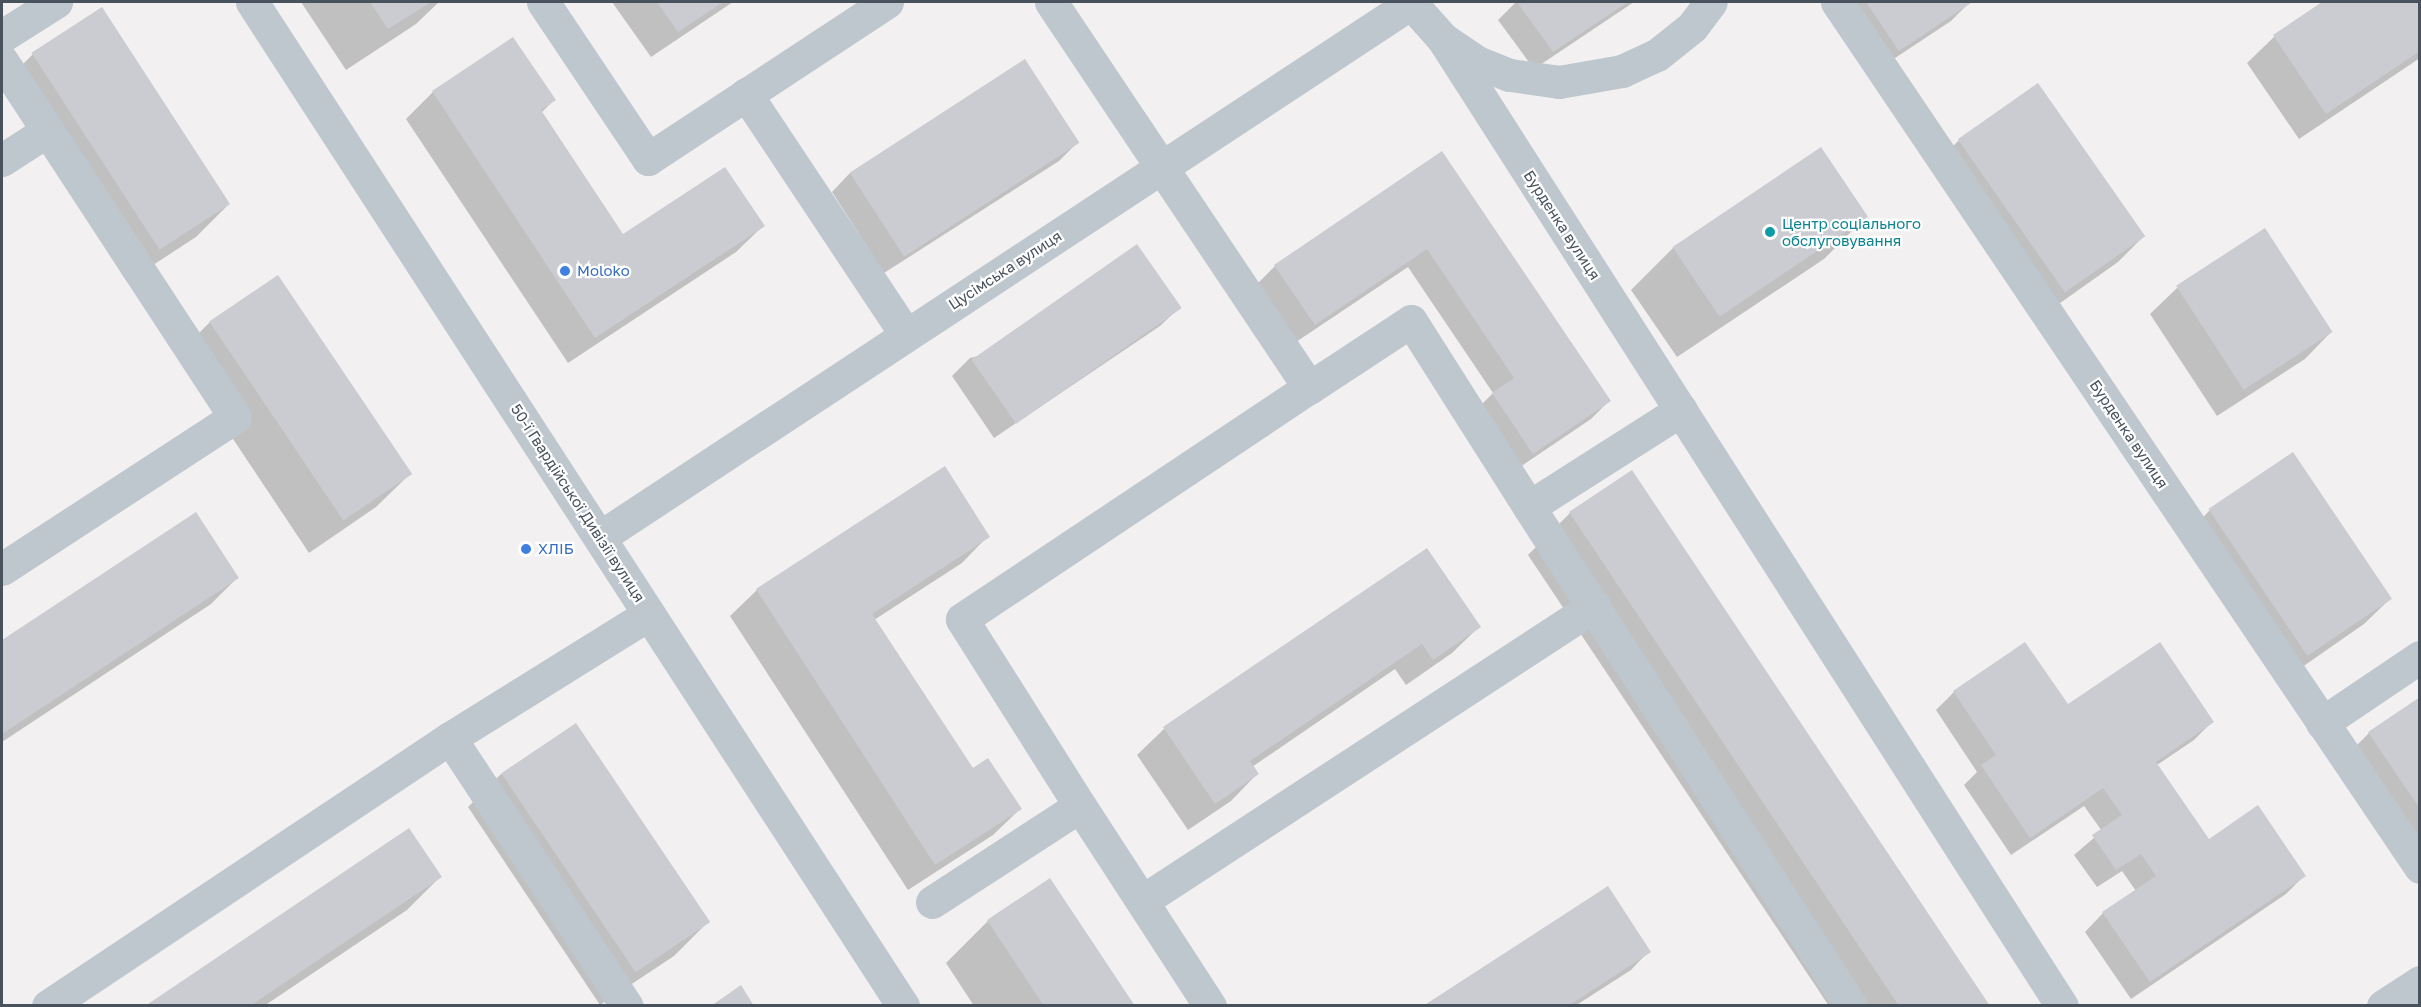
<!DOCTYPE html>
<meta charset="utf-8">
<style>
body{margin:0}
#map{position:relative;width:2421px;height:1007px;overflow:hidden;background:#f2f0f0;font-family:"Golos Text",sans-serif}
div>[style]{position:absolute}
.shadow>*{inset:0;background:#0003}
.building>*{inset:0;background:#caccd2;transform-origin:0 0}
.minor>*{height:33px;margin:-16.5px;padding:0 16.5px;transform-origin:16.5px;border-radius:16.5px;background:#bec7ce}
.dots>*{width:16px;height:16px;translate:-50% -50%;box-sizing:border-box;border:3px solid #fff;border-radius:50%}
span{translate:-50% -50%;white-space:nowrap;text-align:center;line-height:1.15;-webkit-text-stroke:4.5px #fff;paint-order:stroke}
.culture-label{font-size:15px;color:#0d838f}
.left{translate:0 -50%;text-align:left}
.street-label{font-size:15px;color:#48525d}
.shop-label{font-size:15px;color:#366cbe}
.frame{position:absolute;inset:0;border:3px solid #48525d;pointer-events:none}
</style>
<div id="map">
<div class="shadow">
<i style="clip-path:polygon(301px 2px,439px 2px,416px 24px,346px 70px)"></i>
<i style="clip-path:polygon(612px 2px,733px 2px,651px 57px)"></i>
<i style="clip-path:polygon(1516px 2px,1634px 2px,1534px 69px,1498px 20px)"></i>
<i style="clip-path:polygon(1836px 2px,1968px 2px,1969px 3px,1951px 21px,1880px 68px)"></i>
<i style="clip-path:polygon(2325px 2px,2420px 2px,2420px 58px,2299px 139px,2247px 63px,2274px 37px)"></i>
<i style="clip-path:polygon(513px 39px,554px 100px,541px 113px,623px 236px,763px 226px,736px 252px,568px 363px,406px 119px,433px 92px)"></i>
<i style="clip-path:polygon(33px 54px,229px 204px,196px 237px,127px 282px,2px 85px)"></i>
<i style="clip-path:polygon(1959px 140px,2144px 236px,2118px 262px,2039px 318px,1933px 167px)"></i>
<i style="clip-path:polygon(1077px 143px,1059px 161px,884px 273px,832px 192px,850px 173px)"></i>
<i style="clip-path:polygon(1442px 153px,1609px 401px,1591px 419px,1514px 471px,1474px 412px,1493px 393px,1408px 267px,1296px 342px,1257px 284px,1275px 266px)"></i>
<i style="clip-path:polygon(1866px 217px,1824px 259px,1677px 357px,1631px 290px,1673px 248px)"></i>
<i style="clip-path:polygon(2264px 230px,2331px 332px,2305px 359px,2217px 416px,2150px 314px,2177px 288px)"></i>
<i style="clip-path:polygon(1179px 308px,1160px 326px,994px 438px,952px 376px,970px 358px)"></i>
<i style="clip-path:polygon(210px 322px,410px 474px,376px 507px,309px 553px,177px 355px)"></i>
<i style="clip-path:polygon(2210px 510px,2391px 598px,2364px 624px,2282px 681px,2184px 537px)"></i>
<i style="clip-path:polygon(1570px 513px,1988px 1006px,1829px 1006px,1528px 555px)"></i>
<i style="clip-path:polygon(195px 514px,237px 578px,211px 604px,2px 742px,2px 641px)"></i>
<i style="clip-path:polygon(988px 536px,962px 563px,874px 620px,972px 771px,1020px 809px,993px 835px,908px 890px,730px 616px,757px 590px)"></i>
<i style="clip-path:polygon(1427px 551px,1479px 627px,1452px 653px,1406px 685px,1395px 669px,1252px 767px,1257px 774px,1231px 801px,1188px 830px,1137px 755px,1164px 729px)"></i>
<i style="clip-path:polygon(1954px 692px,2212px 722px,2194px 740px,2157px 765px,2208px 841px,2304px 876px,2286px 894px,2131px 999px,2085px 932px,2103px 913px,2136px 891px,2122px 871px,2097px 887px,2074px 855px,2102px 831px,2084px 806px,2011px 855px,1964px 785px,1977px 772px,1936px 710px)"></i>
<i style="clip-path:polygon(2420px 699px,2420px 875px,2342px 760px,2369px 733px)"></i>
<i style="clip-path:polygon(575px 725px,707px 923px,674px 956px,600px 1005px,468px 807px,501px 774px)"></i>
<i style="clip-path:polygon(440px 877px,407px 910px,264px 1006px,148px 1006px)"></i>
<i style="clip-path:polygon(988px 921px,1133px 1006px,974px 1006px,946px 963px)"></i>
<i style="clip-path:polygon(1649px 951px,1631px 970px,1575px 1006px,1425px 1006px)"></i>
</div>
<div class="building">
<i style="clip-path:polygon(370px 2px,431px 2px,388px 29px)"></i>
<i style="clip-path:polygon(657px 2px,723px 2px,678px 32px)"></i>
<i style="clip-path:polygon(1517px 2px,1628px 2px,1553px 52px)"></i>
<i style="clip-path:polygon(1866px 2px,1970px 2px,1971px 3px,1899px 51px)"></i>
<i style="clip-path:polygon(2322px 2px,2420px 2px,2420px 51px,2326px 114px,2273px 35px)"></i>
<i style="left:102px;top:7px;width:235px;height:84px;rotate:57deg"></i>
<i style="clip-path:polygon(513px 37px,556px 100px,541px 110px,623px 234px,725px 167px,765px 226px,595px 338px,432px 91px)"></i>
<i style="left:1025px;top:59px;width:100px;height:209px;rotate:57deg"></i>
<i style="left:2038px;top:83px;width:187px;height:98px;rotate:55deg"></i>
<i style="left:1821px;top:147px;width:84px;height:179px;rotate:56deg"></i>
<i style="clip-path:polygon(1442px 151px,1611px 401px,1533px 454px,1492px 393px,1514px 378px,1427px 249px,1315px 325px,1274px 265px)"></i>
<i style="left:2265px;top:228px;width:124px;height:106px;rotate:57deg"></i>
<i style="left:1137px;top:244px;width:78px;height:202px;rotate:55deg"></i>
<i style="left:278px;top:275px;width:240px;height:83px;rotate:56deg"></i>
<i style="left:2293px;top:452px;width:177px;height:102px;rotate:56deg"></i>
<i style="clip-path:polygon(945px 466px,990px 537px,872px 614px,973px 768px,988px 758px,1022px 809px,935px 865px,756px 589px)"></i>
<i style="clip-path:polygon(1632px 470px,1851px 798px,1990px 1006px,1899px 1006px,1569px 512px)"></i>
<i style="clip-path:polygon(196px 512px,239px 578px,2px 734px,2px 640px)"></i>
<i style="clip-path:polygon(1427px 548px,1481px 627px,1433px 660px,1422px 644px,1250px 761px,1259px 774px,1215px 804px,1163px 727px)"></i>
<i style="clip-path:polygon(2025px 642px,2068px 704px,2160px 642px,2214px 722px,2156px 762px,2209px 839px,2258px 805px,2306px 876px,2150px 982px,2102px 912px,2156px 876px,2141px 854px,2116px 870px,2092px 835px,2122px 815px,2103px 788px,2030px 838px,1981px 765px,1996px 755px,1953px 691px)"></i>
<i style="clip-path:polygon(2420px 697px,2420px 809px,2368px 732px)"></i>
<i style="left:576px;top:723px;width:240px;height:90px;rotate:56deg"></i>
<i style="clip-path:polygon(409px 828px,442px 877px,250px 1006px,145px 1006px)"></i>
<i style="clip-path:polygon(1050px 878px,1135px 1006px,1044px 1006px,987px 920px)"></i>
<i style="clip-path:polygon(1608px 886px,1651px 952px,1568px 1006px,1423px 1006px)"></i>
<i style="clip-path:polygon(741px 985px,754px 1006px,711px 1006px)"></i>
</div>
<div class="minor">
<i style="left:252px;top:2px;width:1197px;rotate:57.04deg"></i>
<i style="left:543px;top:2px;width:189px;rotate:56.2deg"></i>
<i style="left:648px;top:159px;width:286px;rotate:-33.3deg"></i>
<i style="left:1051px;top:2px;width:464px;rotate:56.2deg"></i>
<i style="left:1410px;top:2px;width:50px;rotate:48.3deg"></i>
<i style="left:1443px;top:39px;width:41px;rotate:34.1deg"></i>
<i style="left:1477px;top:62px;width:35px;rotate:22deg"></i>
<i style="left:1510px;top:75px;width:49px;rotate:8.1deg"></i>
<i style="left:1559px;top:82px;width:64px;rotate:-9.9deg"></i>
<i style="left:1622px;top:71px;width:38px;rotate:-25deg"></i>
<i style="left:1657px;top:55px;width:45px;rotate:-38.7deg"></i>
<i style="left:1692px;top:27px;width:31px;rotate:-53deg"></i>
<i style="left:1837px;top:2px;width:1043px;rotate:56.02deg"></i>
<i style="left:2px;top:36px;width:64px;rotate:-32.2deg"></i>
<i style="left:1443px;top:39px;width:1148px;rotate:57.38deg"></i>
<i style="left:2px;top:61px;width:425px;rotate:56.8deg"></i>
<i style="left:235px;top:417px;width:278px;rotate:146.9deg"></i>
<i style="left:746px;top:94px;width:289px;rotate:56.4deg"></i>
<i style="left:2px;top:160px;width:54px;rotate:-32.8deg"></i>
<i style="left:1681px;top:410px;width:180px;rotate:147.5deg"></i>
<i style="left:1529px;top:507px;width:594px;rotate:57.17deg"></i>
<i style="left:600px;top:537px;width:971px;rotate:-33.36deg"></i>
<i style="left:2322px;top:723px;width:118px;rotate:-34deg"></i>
<i style="left:450px;top:738px;width:321px;rotate:56.6deg"></i>
<i style="left:1080px;top:806px;width:221px;rotate:-122.3deg"></i>
<i style="left:962px;top:619px;width:417px;rotate:-33.7deg"></i>
<i style="left:1309px;top:388px;width:122px;rotate:-33.3deg"></i>
<i style="left:1411px;top:321px;width:220px;rotate:57.6deg"></i>
<i style="left:1142px;top:901px;width:540px;rotate:-33.13deg"></i>
<i style="left:932px;top:902px;width:176px;rotate:-33deg"></i>
<i style="left:1080px;top:806px;width:239px;rotate:57deg"></i>
<i style="left:48px;top:1006px;width:483px;rotate:-33.7deg"></i>
<i style="left:450px;top:738px;width:234px;rotate:-31.9deg"></i>
<i style="left:2383px;top:1006px;width:44px;rotate:-33deg"></i>
</div>
<div class="dots">
<i style="left:1770px;top:232px;background:#0f9aa8"></i>
<i style="left:565px;top:271px;background:#3f7fe0"></i>
<i style="left:526px;top:549px;background:#3f7fe0"></i>
</div>
<div class="culture-label">
<span class="left" style="left:1782px;top:232px">Центр соціального<br>обслуговування</span>
</div>
<div class="street-label">
<span style="left:1562px;top:225px;rotate:57deg">Бурденка вулиця</span>
<span style="left:1005px;top:270px;rotate:-33deg">Цусімська вулиця</span>
<span style="left:2129px;top:434px;rotate:56deg">Бурденка вулиця</span>
<span style="left:578px;top:503px;rotate:57deg">50-ї Гвардійської Дивізії вулиця</span>
</div>
<div class="shop-label">
<span class="left" style="left:577px;top:271px">Moloko</span>
<span class="left" style="left:538px;top:549px">ХЛІБ</span>
</div>
<div class="frame"></div>
</div>
